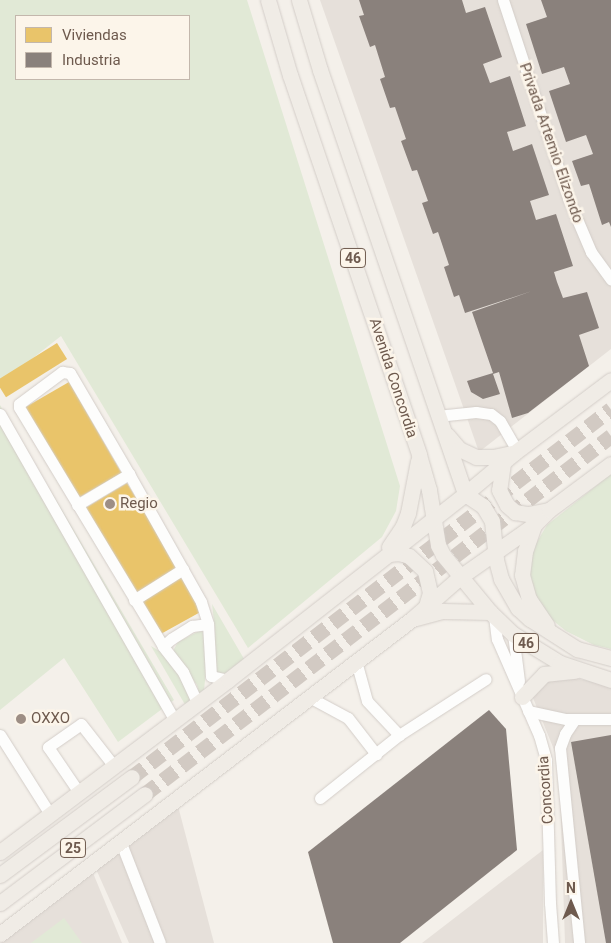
<!DOCTYPE html>
<style>
body{margin:0}
#map{position:relative;width:611px;height:943px;overflow:hidden;background:#f4f0ea;font-family:Roboto,sans-serif}
div>[style]{position:absolute}
.industrial>*{inset:0;background:#e6e0da}
.green>*{inset:0;background:#e1e9d6}
.homes>*{inset:0;background:#e9c46a;transform-origin:0 0}
.industry>*{inset:0;background:#8a817c}
.major-tunnel>*{height:15px;margin-top:-7.5px;transform-origin:0;background:repeating-linear-gradient(90deg,#d2cac3 0 15px,transparent 0 23px)}
.roads{filter:drop-shadow(0 0 1px #d3cdc8) drop-shadow(0 0 1px #d3cdc8)}
.minor>*{height:11px;margin:-5.5px;padding:0 5.5px;transform-origin:5.5px;border-radius:5.5px;background:#fdfdfc}
.major>*{height:15px;margin:-7.5px;padding:0 7.5px;transform-origin:7.5px;border-radius:7.5px;background:#f0ece6}
.dots>*{width:14px;height:14px;translate:-50% -50%;box-sizing:border-box;border:2px solid #fcf5ea;border-radius:50%}
span{translate:-50% -50%;white-space:nowrap;text-align:center;line-height:1.15;-webkit-text-stroke:5px #fcf5ea;paint-order:stroke}
.shield-label span{padding:1px 4px;background:#fcf5ea;border:1px solid;border-radius:4px;-webkit-text-stroke-width:0}
.shield-label{font-size:14px;color:#6e5a4e;font-weight:700}
.street-label{font-size:15px;color:#6e5a4e}
.poi-label{font-size:15px;color:#6e5a4e}
.left{translate:0 -50%;text-align:left}
.legend{position:absolute;left:15px;top:15px;width:175px;height:65px;box-sizing:border-box;background:#fcf5ea;border:1px solid #c3b7ac;margin:0;padding:6px 9px;list-style:none;font-size:15px;color:#6e5a4e}
.legend li{display:flex;align-items:center;gap:10px;height:25px}
.legend b{width:25px;border:1px solid #c3b7ac}
.north{position:absolute;left:546px;top:878px;width:50px;height:50px;-webkit-text-stroke:4px #fcf5ea;paint-order:stroke;rotate:0deg;font-size:14px;font-weight:700;line-height:20px;text-align:center;color:#6e5a4e}
.north::after{content:'';display:block;margin:auto;width:18px;height:22px;background:#6e5a4e;clip-path:polygon(50% 0,100% 100%,50% 72%,0 100%)}
</style>
<div id="map">
<div class="industrial">
<i style="clip-path:polygon(320px 0,611px 0,611px 349px,479px 452px)"></i>
<i style="clip-path:polygon(553px 673px,611px 686px,611px 943px,565px 943px,559px 762px,529px 688px)"></i>
<i style="clip-path:polygon(178px 806px,214px 943px,129px 943px,96px 869px)"></i>
<i style="clip-path:polygon(543px 850px,543px 943px,422px 943px)"></i>
<i style="clip-path:polygon(93px 873px,122px 943px,1px 943px)"></i>
</div>
<div class="green">
<i style="clip-path:polygon(evenodd,0 0,247px 0,400px 486px,396px 511px,382px 537px,248px 648px,61px 336px,0 384px,0 0,16px 16px,189px 16px,189px 79px,16px 79px,16px 16px)"></i>
<i style="clip-path:polygon(0 405px,174px 700px,118px 742px,64px 658px,0 710px)"></i>
<i style="clip-path:polygon(611px 474px,611px 649px,594px 645px,566px 631px,545px 614px,531px 593px,528px 572px,534px 547px,547px 525px)"></i>
<i style="clip-path:polygon(212px 604px,247px 664px,235px 673px,218px 674px,215px 670px,215px 630px)"></i>
<i style="clip-path:polygon(199px 631px,204px 632px,206px 671px,204px 690px,199px 693px,197px 685px,174px 653px,174px 649px,178px 642px)"></i>
<i style="clip-path:polygon(151px 646px,166px 655px,191px 691px,190px 706px,187px 708px)"></i>
<i style="clip-path:polygon(64px 918px,82px 943px,31px 943px)"></i>
</div>
<div class="homes">
<i style="left:57px;top:343px;width:19px;height:72px;rotate:58deg"></i>
<i style="left:69px;top:382px;width:105px;height:51px;rotate:60deg"></i>
<i style="left:127px;top:483px;width:99px;height:49px;rotate:59deg"></i>
<i style="left:181px;top:576px;width:41px;height:50px;rotate:61deg"></i>
</div>
<div class="industry">
<i style="clip-path:polygon(359px 0,462px 0,466px 13px,485px 7px,502px 57px,483px 64px,490px 83px,510px 76px,526px 126px,507px 132px,513px 151px,532px 144px,549px 195px,530px 201px,536px 220px,556px 214px,573px 266px,554px 272px,557px 282px,563px 298px,587px 292px,599px 328px,579px 335px,589px 366px,528px 413px,512px 418px,499px 372px,493px 374px,500px 394px,483px 399px,471px 392px,467px 381px,493px 373px,472px 312px,532px 291px,465px 313px,459px 295px,454px 297px,444px 267px,449px 265px,438px 232px,433px 234px,422px 203px,428px 201px,417px 170px,412px 171px,401px 141px,406px 139px,395px 107px,390px 108px,380px 79px,385px 77px,375px 45px,370px 47px,359px 16px,364px 15px)"></i>
<i style="clip-path:polygon(541px 0,611px 0,611px 227px,609px 222px,602px 225px,589px 184px,581px 186px,572px 161px,593px 154px,586px 135px,566px 142px,549px 91px,570px 84px,564px 67px,542px 74px,526px 24px,547px 17px)"></i>
<i style="clip-path:polygon(489px 710px,506px 729px,517px 850px,400px 943px,333px 943px,308px 852px)"></i>
<i style="clip-path:polygon(611px 735px,611px 943px,606px 943px,571px 742px)"></i>
</div>
<div class="major-tunnel">
<i style="left:132px;top:777px;width:604px;rotate:-37.53deg"></i>
<i style="left:145px;top:794px;width:588px;rotate:-37.53deg"></i>
</div>
<div class="roads">
<div class="minor">
<i style="left:503px;top:0;width:208px;rotate:71.8deg"></i>
<i style="left:568px;top:198px;width:59px;rotate:66.9deg"></i>
<i style="left:591px;top:252px;width:34px;rotate:54deg"></i>
<i style="left:0;top:414px;width:351px;rotate:60.3deg"></i>
<i style="left:437px;top:416px;width:39px;rotate:-6deg"></i>
<i style="left:476px;top:412px;width:15px;rotate:8deg"></i>
<i style="left:491px;top:414px;width:11px;rotate:38deg"></i>
<i style="left:500px;top:421px;width:34px;rotate:60deg"></i>
<i style="left:77px;top:505px;width:61px;rotate:-30.8deg"></i>
<i style="left:134px;top:600px;width:58px;rotate:-32.3deg"></i>
<i style="left:494px;top:616px;width:23px;rotate:83deg"></i>
<i style="left:497px;top:639px;width:105px;rotate:66.4deg"></i>
<i style="left:539px;top:735px;width:26px;rotate:74deg"></i>
<i style="left:546px;top:760px;width:143px;rotate:88.4deg"></i>
<i style="left:550px;top:903px;width:40px;rotate:85.7deg"></i>
<i style="left:513px;top:634px;width:47px;rotate:82.7deg"></i>
<i style="left:163px;top:646px;width:279px;rotate:-121.1deg"></i>
<i style="left:19px;top:407px;width:3px;rotate:-90deg"></i>
<i style="left:19px;top:404px;width:54px;rotate:-36.7deg"></i>
<i style="left:62px;top:372px;width:8px;rotate:7deg"></i>
<i style="left:70px;top:373px;width:117px;rotate:59.7deg"></i>
<i style="left:129px;top:474px;width:147px;rotate:60.6deg"></i>
<i style="left:201px;top:602px;width:23px;rotate:72deg"></i>
<i style="left:356px;top:661px;width:41px;rotate:74.6deg"></i>
<i style="left:367px;top:701px;width:47px;rotate:46.7deg"></i>
<i style="left:309px;top:697px;width:44px;rotate:28.3deg"></i>
<i style="left:348px;top:718px;width:46px;rotate:52.1deg"></i>
<i style="left:197px;top:702px;width:33px;rotate:-115deg"></i>
<i style="left:183px;top:672px;width:33px;rotate:-128deg"></i>
<i style="left:163px;top:646px;width:11px;rotate:-41deg"></i>
<i style="left:171px;top:639px;width:25px;rotate:-32deg"></i>
<i style="left:192px;top:626px;width:16px;rotate:-7deg"></i>
<i style="left:208px;top:624px;width:52px;rotate:86.7deg"></i>
<i style="left:211px;top:676px;width:17px;rotate:13deg"></i>
<i style="left:528px;top:711px;width:40px;rotate:12deg"></i>
<i style="left:567px;top:719px;width:44px"></i>
<i style="left:575px;top:719px;width:18px;rotate:124deg"></i>
<i style="left:565px;top:734px;width:15px;rotate:110deg"></i>
<i style="left:560px;top:748px;width:196px;rotate:84.4deg"></i>
<i style="left:0;top:735px;width:93px;rotate:57.7deg"></i>
<i style="left:78px;top:791px;width:53px;rotate:-124.3deg"></i>
<i style="left:48px;top:747px;width:40px;rotate:-34.9deg"></i>
<i style="left:81px;top:724px;width:52px;rotate:52deg"></i>
<i style="left:320px;top:798px;width:101px;rotate:-38.6deg"></i>
<i style="left:399px;top:735px;width:103px;rotate:-32.8deg"></i>
<i style="left:121px;top:843px;width:107px;rotate:68.7deg"></i>
</div>
<div class="major">
<i style="left:268px;top:0;width:78px;rotate:73.7deg"></i>
<i style="left:290px;top:75px;width:401px;rotate:71.2deg"></i>
<i style="left:419px;top:455px;width:36px;rotate:74deg"></i>
<i style="left:429px;top:490px;width:56px;rotate:80.7deg"></i>
<i style="left:438px;top:545px;width:11px;rotate:63deg"></i>
<i style="left:443px;top:555px;width:74px;rotate:50.5deg"></i>
<i style="left:490px;top:612px;width:32px;rotate:44deg"></i>
<i style="left:513px;top:634px;width:55px;rotate:31.7deg"></i>
<i style="left:560px;top:663px;width:54px;rotate:18.4deg"></i>
<i style="left:299px;top:0;width:73px;rotate:73.3deg"></i>
<i style="left:320px;top:70px;width:448px;rotate:71.1deg"></i>
<i style="left:465px;top:494px;width:22px;rotate:34deg"></i>
<i style="left:483px;top:506px;width:17px;rotate:59deg"></i>
<i style="left:492px;top:521px;width:39px;rotate:84deg"></i>
<i style="left:496px;top:560px;width:20px;rotate:75deg"></i>
<i style="left:501px;top:579px;width:34px;rotate:60deg"></i>
<i style="left:518px;top:608px;width:16px;rotate:43deg"></i>
<i style="left:530px;top:619px;width:56px;rotate:32.6deg"></i>
<i style="left:577px;top:649px;width:35px;rotate:15deg"></i>
<i style="left:447px;top:435px;width:18px;rotate:49deg"></i>
<i style="left:459px;top:449px;width:19px;rotate:25deg"></i>
<i style="left:476px;top:457px;width:17px"></i>
<i style="left:493px;top:457px;width:19px;rotate:-12deg"></i>
<i style="left:503px;top:463px;width:27px;rotate:98deg"></i>
<i style="left:499px;top:490px;width:17px;rotate:62deg"></i>
<i style="left:507px;top:505px;width:11px;rotate:41deg"></i>
<i style="left:515px;top:512px;width:13px;rotate:9deg"></i>
<i style="left:528px;top:514px;width:21px;rotate:-11deg"></i>
<i style="left:534px;top:525px;width:28px;rotate:109deg"></i>
<i style="left:525px;top:551px;width:24px;rotate:97deg"></i>
<i style="left:522px;top:575px;width:25px;rotate:74deg"></i>
<i style="left:529px;top:599px;width:32px;rotate:56deg"></i>
<i style="left:389px;top:547px;width:25px;rotate:-56deg"></i>
<i style="left:403px;top:526px;width:14px;rotate:-69deg"></i>
<i style="left:408px;top:513px;width:53px;rotate:-79.1deg"></i>
<i style="left:389px;top:554px;width:10px;rotate:-6deg"></i>
<i style="left:399px;top:553px;width:10px;rotate:17deg"></i>
<i style="left:409px;top:556px;width:22px;rotate:43deg"></i>
<i style="left:425px;top:571px;width:23px;rotate:77deg"></i>
<i style="left:430px;top:593px;width:14px;rotate:107deg"></i>
<i style="left:416px;top:618px;width:28px;rotate:-15deg"></i>
<i style="left:443px;top:611px;width:47px;rotate:1.2deg"></i>
<i style="left:522px;top:697px;width:32px;rotate:-46deg"></i>
<i style="left:544px;top:674px;width:31px;rotate:-6deg"></i>
<i style="left:0;top:852px;width:286px;rotate:-37deg"></i>
<i style="left:228px;top:680px;width:301px;rotate:-38.1deg"></i>
<i style="left:465px;top:494px;width:64px;rotate:-39.9deg"></i>
<i style="left:514px;top:453px;width:121px;rotate:-37deg"></i>
<i style="left:0;top:875px;width:164px;rotate:-36.6deg"></i>
<i style="left:0;top:903px;width:181px;rotate:-36.9deg"></i>
<i style="left:0;top:934px;width:519px;rotate:-37.4deg"></i>
<i style="left:412px;top:619px;width:64px;rotate:-41.2deg"></i>
<i style="left:460px;top:577px;width:90px;rotate:-35.1deg"></i>
<i style="left:534px;top:525px;width:21px;rotate:-45deg"></i>
<i style="left:549px;top:510px;width:77px;rotate:-36.6deg"></i>
</div>
</div>
<div class="dots">
<i style="left:110px;top:504px;background:#9d8e85"></i>
<i style="left:21px;top:719px;background:#9d8e85"></i>
</div>
<div class="shield-label">
<span style="left:353px;top:258px">46</span>
<span style="left:526px;top:643px">46</span>
<span style="left:73px;top:848px">25</span>
</div>
<div class="street-label">
<span style="left:551px;top:143px;rotate:71deg">Privada Artemio Elizondo</span>
<span style="left:393px;top:378px;rotate:72deg">Avenida Concordia</span>
<span style="left:546px;top:790px;rotate:-94deg">Concordia</span>
</div>
<div class="poi-label">
<span class="left" style="left:120px;top:504px">Regio</span>
<span class="left" style="left:31px;top:719px">OXXO</span>
</div>
<ul class="legend">
<li><b style="height:14px;background:#e9c46a"></b>Viviendas</li>
<li><b style="height:14px;background:#8a817c"></b>Industria</li>
</ul>
<div class="north">N</div>
</div>
